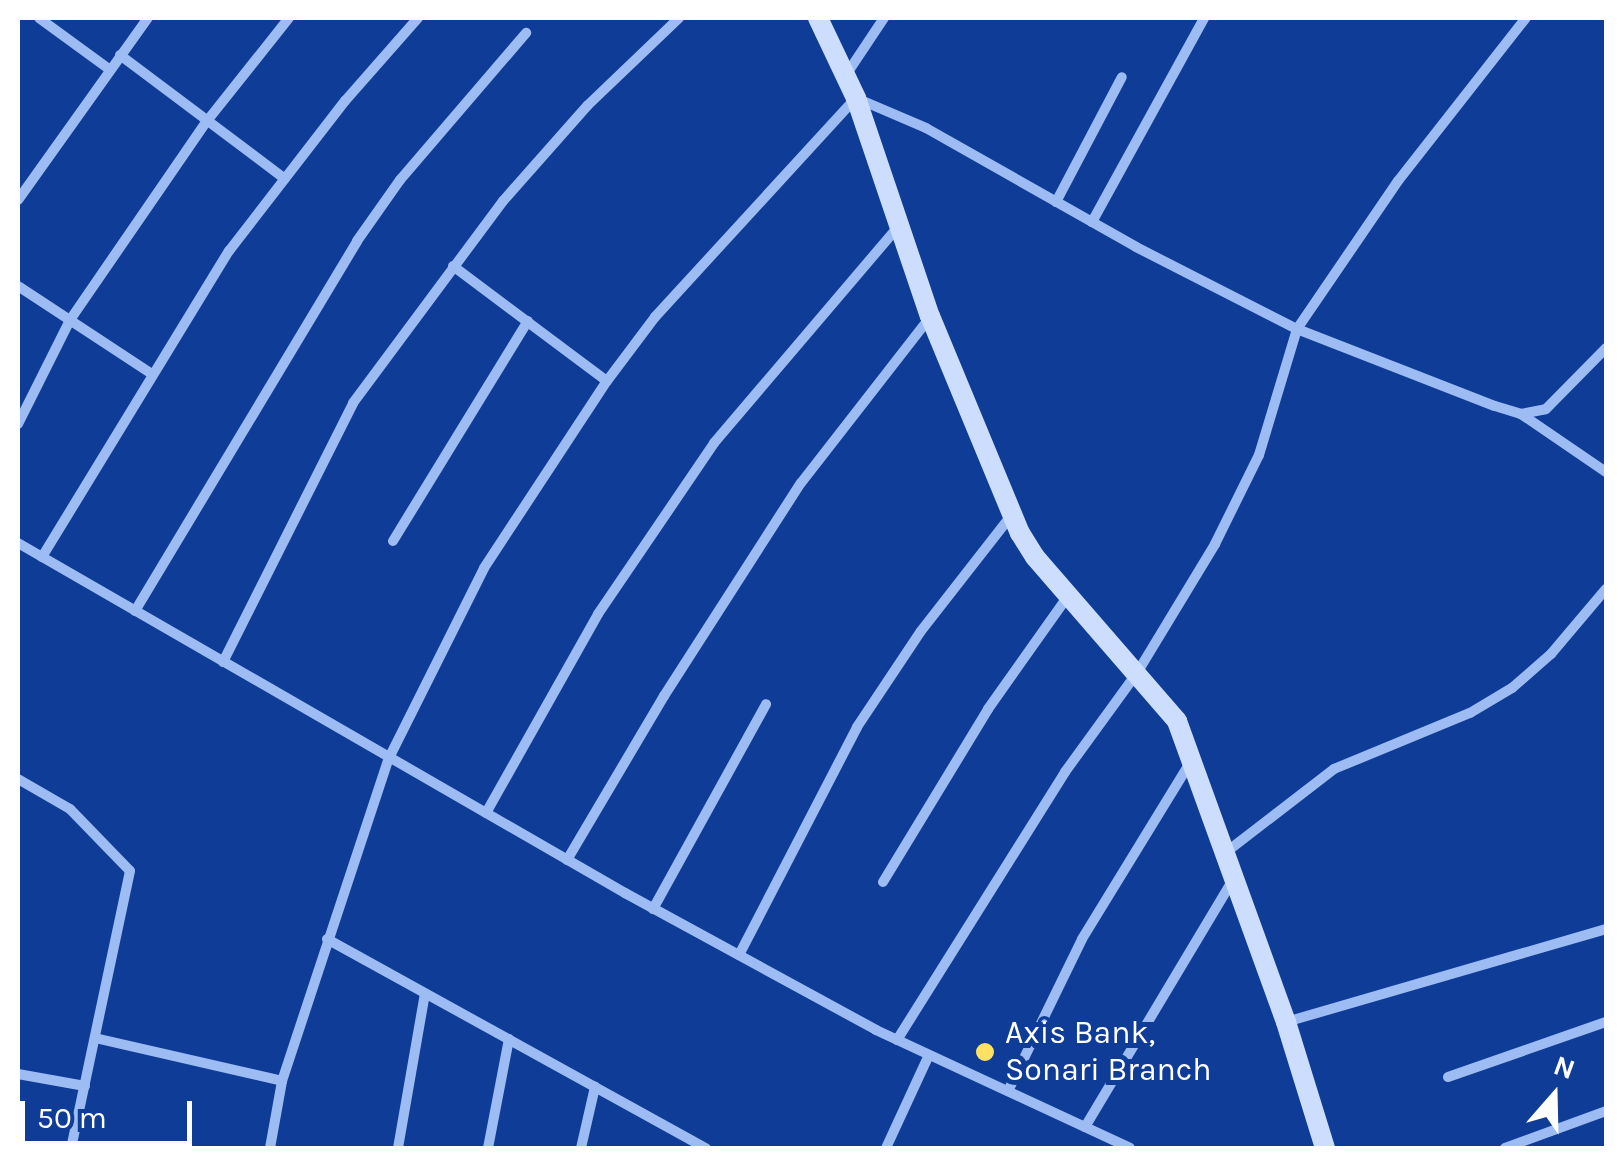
<!DOCTYPE html>
<style>
body{margin:0}
#map{position:relative;width:1624px;height:1166px;overflow:hidden;background:#0f3c96;font-family:Karla,sans-serif}
div>[style]{position:absolute}
.street>*{height:10px;margin:-5px;padding:0 5px;transform-origin:5px;border-radius:5px;background:#9ebcf4}
.secondary>*{height:20px;margin:-10px;padding:0 10px;transform-origin:10px;border-radius:10px;background:#cdddfd}
.dots>*{width:28px;height:28px;translate:-50% -50%;box-sizing:border-box;border:5px solid #0f3c96;border-radius:50%}
span{translate:-50% -50%;white-space:nowrap;text-align:center;line-height:1.15;-webkit-text-stroke:10px #0f3c96;paint-order:stroke}
.poi-label{font-size:32px;color:#fff}
.left{translate:0 -50%;text-align:left}
.frame{position:absolute;inset:0;border:20px solid #fff;pointer-events:none}
.north{position:absolute;left:1504px;top:1046px;width:100px;height:100px;-webkit-text-stroke:8px #0f3c96;paint-order:stroke;rotate:20deg;font-size:28px;font-weight:700;line-height:40px;text-align:center;color:#fff}
.north::after{content:'';display:block;margin:auto;width:35px;height:45px;background:#fff;clip-path:polygon(50% 0,100% 100%,50% 72%,0 100%)}
.scale{position:absolute;left:20px;top:1101px;width:172px;height:45px;box-sizing:border-box;border:5px solid #fff;border-top:0;padding-left:12px;font-size:30px;line-height:35px;white-space:nowrap;color:#fff;-webkit-text-stroke:8px #0f3c96;paint-order:stroke}
</style>
<div id="map">
<div class="street">
<i style="left:39px;top:18px;width:87px;rotate:36.1deg"></i>
<i style="left:120px;top:55px;width:206px;rotate:36.9deg"></i>
<i style="left:846px;top:75px;width:69px;rotate:-56.3deg"></i>
<i style="left:18px;top:200px;width:224px;rotate:-54.5deg"></i>
<i style="left:1056px;top:202px;width:141px;rotate:-62.2deg"></i>
<i style="left:1092px;top:222px;width:233px;rotate:-61.2deg"></i>
<i style="left:453px;top:266px;width:192px;rotate:36.8deg"></i>
<i style="left:18px;top:286px;width:160px;rotate:33.3deg"></i>
<i style="left:1521px;top:414px;width:103px;rotate:34.3deg"></i>
<i style="left:18px;top:424px;width:116px;rotate:-63.4deg"></i>
<i style="left:70px;top:320px;width:242px;rotate:-55.5deg"></i>
<i style="left:207px;top:121px;width:132px;rotate:-51.5deg"></i>
<i style="left:393px;top:541px;width:258px;rotate:-58.5deg"></i>
<i style="left:18px;top:543px;width:701px;rotate:29.97deg"></i>
<i style="left:625px;top:893px;width:286px;rotate:28.6deg"></i>
<i style="left:876px;top:1030px;width:280px;rotate:24.9deg"></i>
<i style="left:42px;top:557px;width:359px;rotate:-58.6deg"></i>
<i style="left:229px;top:251px;width:190px;rotate:-52.3deg"></i>
<i style="left:345px;top:101px;width:111px;rotate:-48.7deg"></i>
<i style="left:135px;top:611px;width:431px;rotate:-59deg"></i>
<i style="left:357px;top:241px;width:75px;rotate:-54.8deg"></i>
<i style="left:400px;top:180px;width:194px;rotate:-49.4deg"></i>
<i style="left:223px;top:662px;width:290px;rotate:-63.3deg"></i>
<i style="left:353px;top:403px;width:252px;rotate:-53.4deg"></i>
<i style="left:503px;top:201px;width:128px;rotate:-48.5deg"></i>
<i style="left:588px;top:105px;width:126px;rotate:-43.7deg"></i>
<i style="left:18px;top:779px;width:60px;rotate:30deg"></i>
<i style="left:70px;top:809px;width:86px;rotate:45.9deg"></i>
<i style="left:130px;top:871px;width:283px;rotate:102deg"></i>
<i style="left:486px;top:813px;width:228px;rotate:-60.6deg"></i>
<i style="left:598px;top:614px;width:207px;rotate:-55.8deg"></i>
<i style="left:714px;top:443px;width:285px;rotate:-49.6deg"></i>
<i style="left:1225px;top:853px;width:138px;rotate:-37.6deg"></i>
<i style="left:1334px;top:769px;width:147px;rotate:-22.4deg"></i>
<i style="left:1470px;top:713px;width:49px;rotate:-30.8deg"></i>
<i style="left:1512px;top:688px;width:52px;rotate:-41.1deg"></i>
<i style="left:1551px;top:654px;width:85px;rotate:-49.8deg"></i>
<i style="left:567px;top:860px;width:191px;rotate:-59.4deg"></i>
<i style="left:664px;top:696px;width:253px;rotate:-57.3deg"></i>
<i style="left:801px;top:483px;width:210px;rotate:-52.1deg"></i>
<i style="left:883px;top:882px;width:202px;rotate:-58.7deg"></i>
<i style="left:988px;top:709px;width:138px;rotate:-54.7deg"></i>
<i style="left:653px;top:909px;width:234px;rotate:-61.1deg"></i>
<i style="left:327px;top:939px;width:433px;rotate:28.9deg"></i>
<i style="left:739px;top:955px;width:257px;rotate:-62.6deg"></i>
<i style="left:857px;top:727px;width:115px;rotate:-56.3deg"></i>
<i style="left:921px;top:631px;width:146px;rotate:-52deg"></i>
<i style="left:1286px;top:1022px;width:333px;rotate:-16.2deg"></i>
<i style="left:95px;top:1038px;width:192px;rotate:12.9deg"></i>
<i style="left:897px;top:1040px;width:316px;rotate:-57.9deg"></i>
<i style="left:1065px;top:772px;width:122px;rotate:-54deg"></i>
<i style="left:1137px;top:673px;width:151px;rotate:-58.8deg"></i>
<i style="left:1215px;top:544px;width:99px;rotate:-63.7deg"></i>
<i style="left:1259px;top:455px;width:132px;rotate:-73.2deg"></i>
<i style="left:1297px;top:329px;width:179px;rotate:-55.7deg"></i>
<i style="left:1398px;top:181px;width:207px;rotate:-51.9deg"></i>
<i style="left:18px;top:1074px;width:68px;rotate:10.2deg"></i>
<i style="left:1448px;top:1077px;width:167px;rotate:-19.2deg"></i>
<i style="left:1008px;top:1091px;width:169px;rotate:-64deg"></i>
<i style="left:1082px;top:939px;width:209px;rotate:-58.5deg"></i>
<i style="left:1085px;top:1127px;width:288px;rotate:-59.1deg"></i>
<i style="left:270px;top:1148px;width:68px;rotate:-79.8deg"></i>
<i style="left:282px;top:1081px;width:340px;rotate:-71.7deg"></i>
<i style="left:389px;top:758px;width:212px;rotate:-63.4deg"></i>
<i style="left:484px;top:568px;width:224px;rotate:-56.7deg"></i>
<i style="left:607px;top:381px;width:80px;rotate:-53.1deg"></i>
<i style="left:655px;top:317px;width:297px;rotate:-47.5deg"></i>
<i style="left:856px;top:98px;width:76px;rotate:23.2deg"></i>
<i style="left:926px;top:128px;width:241px;rotate:29.5deg"></i>
<i style="left:1136px;top:247px;width:181px;rotate:27deg"></i>
<i style="left:1297px;top:329px;width:212px;rotate:21.3deg"></i>
<i style="left:1495px;top:406px;width:27px;rotate:17deg"></i>
<i style="left:1521px;top:414px;width:25px;rotate:-11deg"></i>
<i style="left:1546px;top:409px;width:86px;rotate:-45.5deg"></i>
<i style="left:398px;top:1148px;width:157px;rotate:-80.1deg"></i>
<i style="left:488px;top:1148px;width:111px;rotate:-79.1deg"></i>
<i style="left:581px;top:1148px;width:63px;rotate:-77.1deg"></i>
<i style="left:886px;top:1148px;width:102px;rotate:-65.2deg"></i>
<i style="left:1505px;top:1148px;width:108px;rotate:-20.1deg"></i>
</div>
<div class="secondary">
<i style="left:818px;top:18px;width:89px;rotate:64.6deg"></i>
<i style="left:856px;top:98px;width:230px;rotate:71.3deg"></i>
<i style="left:930px;top:316px;width:235px;rotate:67.5deg"></i>
<i style="left:1020px;top:533px;width:28px;rotate:58deg"></i>
<i style="left:1035px;top:557px;width:217px;rotate:49.1deg"></i>
<i style="left:1177px;top:721px;width:320px;rotate:70.1deg"></i>
<i style="left:1286px;top:1022px;width:132px;rotate:72.8deg"></i>
</div>
<div class="dots">
<i style="left:985px;top:1052px;background:#ffe261"></i>
</div>
<div class="poi-label">
<span class="left" style="left:1005px;top:1052px">Axis Bank,<br>Sonari Branch</span>
</div>
<div class="frame"></div>
<div class="north">N</div>
<div class="scale">50 m</div>
</div>
